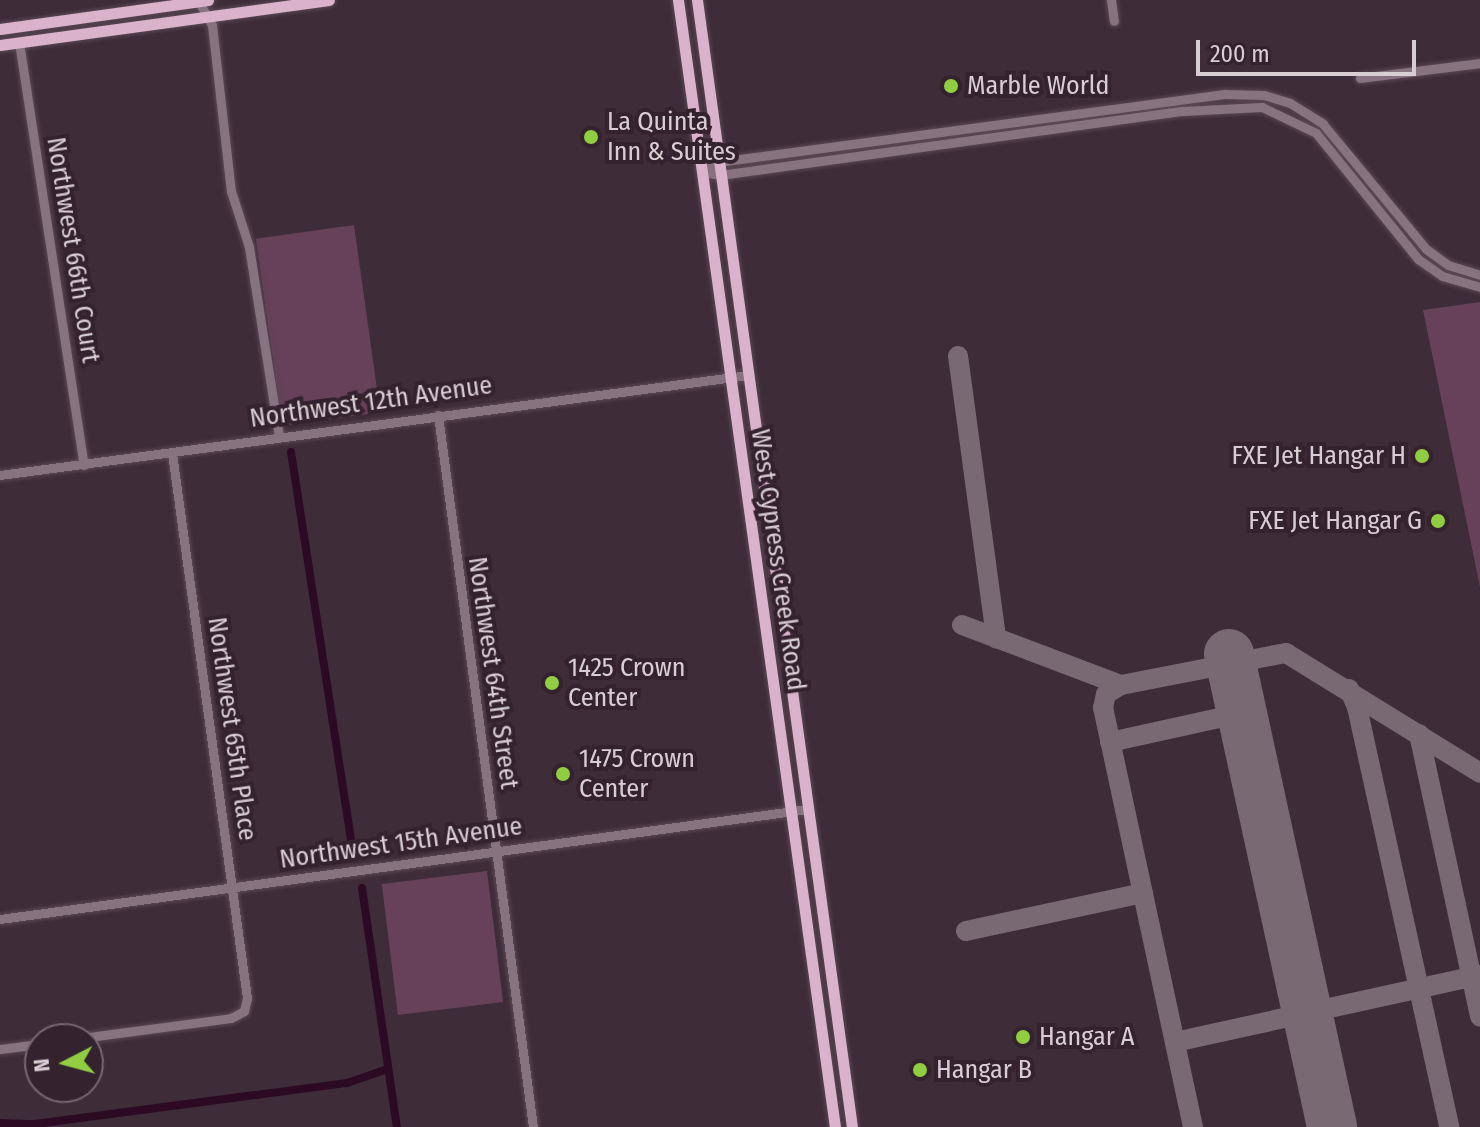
<!DOCTYPE html>
<style>
body{margin:0}
#map{position:relative;width:1480px;height:1127px;overflow:hidden;background:#3e2c38;font-family:"Fira Sans Condensed",sans-serif}
div>[style]{position:absolute}
.green>*{inset:0;background:#664159;transform-origin:0 0}
.canal>*{height:8px;margin:-4px;padding:0 4px;transform-origin:4px;border-radius:4px;background:#2d0a24}
.taxiway>*{height:20px;margin:-10px;padding:0 10px;transform-origin:10px;border-radius:10px;background:#786973}
.runway>*{height:50px;margin:-25px;padding:0 25px;transform-origin:25px;border-radius:25px;background:#786973}
.roads{filter:drop-shadow(0 0 2px #5a4954) drop-shadow(0 0 2px #5a4954)}
.minor>*{height:9px;margin:-4.5px;padding:0 4.5px;transform-origin:4.5px;border-radius:4.5px;background:#87737f}
.major>*{height:11px;margin:-5.5px;padding:0 5.5px;transform-origin:5.5px;border-radius:5.5px;background:#dbb2cc}
.dots>*{width:22px;height:22px;translate:-50% -50%;box-sizing:border-box;border:4px solid #34222e;border-radius:50%}
span{translate:-50% -50%;white-space:nowrap;text-align:center;line-height:1.15;-webkit-text-stroke:8px #34222e;paint-order:stroke}
.poi-label{font-size:26px;color:#d9cdd4}
.left{translate:0 -50%;text-align:left}
.right{translate:-100% -50%;text-align:right}
.street-label{font-size:26px;color:#d9cdd4}
.north{position:absolute;left:24px;top:1023px;width:80px;height:80px;box-sizing:border-box;background:#34222e;border:2px solid #766670;border-radius:50%;rotate:264deg;font-size:22px;font-weight:700;line-height:32px;text-align:center;color:#d9cdd4}
.north::after{content:'';display:block;margin:auto;width:28px;height:36px;background:#90cd41;clip-path:polygon(50% 0,100% 100%,50% 72%,0 100%)}
.scale{position:absolute;left:1196px;top:40px;width:220px;height:36px;box-sizing:border-box;border:4px solid #d9cdd4;border-top:0;padding-left:10px;font-size:24px;line-height:28px;white-space:nowrap;color:#d9cdd4;-webkit-text-stroke:6px #34222e;paint-order:stroke}
</style>
<div id="map">
<div class="green">
<i style="left:354px;top:225px;width:189px;height:99px;rotate:82deg"></i>
<i style="clip-path:polygon(1480px 302px,1480px 587px,1423px 310px)"></i>
<i style="left:487px;top:871px;width:132px;height:106px;rotate:83deg"></i>
</div>
<div class="canal">
<i style="left:291px;top:452px;width:407px;rotate:81.2deg"></i>
<i style="left:362px;top:888px;width:242px;rotate:81.7deg"></i>
<i style="left:0;top:1123px;width:35px;rotate:2deg"></i>
<i style="left:35px;top:1124px;width:315px;rotate:-7.5deg"></i>
<i style="left:347px;top:1083px;width:43px;rotate:-18.9deg"></i>
</div>
<div class="taxiway">
<i style="left:958px;top:356px;width:285px;rotate:82.3deg"></i>
<i style="left:962px;top:625px;width:170px;rotate:20.7deg"></i>
<i style="left:1349px;top:689px;width:20px;rotate:66deg"></i>
<i style="left:1357px;top:707px;width:430px;rotate:77.6deg"></i>
<i style="left:1419px;top:734px;width:289px;rotate:77.8deg"></i>
<i style="left:1110px;top:742px;width:135px;rotate:-12.4deg"></i>
<i style="left:966px;top:931px;width:181px;rotate:-12.1deg"></i>
<i style="left:1175px;top:1042px;width:312px;rotate:-12.4deg"></i>
<i style="left:1193px;top:1127px;width:429px;rotate:-102.1deg"></i>
<i style="left:1103px;top:708px;width:14px;rotate:-78deg"></i>
<i style="left:1106px;top:694px;width:17px;rotate:-31deg"></i>
<i style="left:1121px;top:685px;width:168px;rotate:-11deg"></i>
<i style="left:1286px;top:653px;width:228px;rotate:31.7deg"></i>
</div>
<div class="runway">
<i style="left:1229px;top:654px;width:484px;rotate:77.7deg"></i>
</div>
<div class="roads">
<div class="minor">
<i style="left:198px;top:0;width:29px;rotate:61deg"></i>
<i style="left:212px;top:25px;width:167px;rotate:83.5deg"></i>
<i style="left:231px;top:191px;width:59px;rotate:72.2deg"></i>
<i style="left:249px;top:247px;width:191px;rotate:81deg"></i>
<i style="left:1111px;top:0;width:21px;rotate:82deg"></i>
<i style="left:19px;top:42px;width:428px;rotate:81.3deg"></i>
<i style="left:1360px;top:78px;width:121px;rotate:-7.1deg"></i>
<i style="left:702px;top:172px;width:19px;rotate:-32deg"></i>
<i style="left:718px;top:162px;width:511px;rotate:-7.65deg"></i>
<i style="left:1224px;top:94px;width:40px;rotate:1.4deg"></i>
<i style="left:1264px;top:95px;width:27px;rotate:17deg"></i>
<i style="left:1290px;top:103px;width:39px;rotate:32deg"></i>
<i style="left:1323px;top:124px;width:162px;rotate:50.5deg"></i>
<i style="left:1426px;top:249px;width:27px;rotate:36deg"></i>
<i style="left:1448px;top:265px;width:34px;rotate:17deg"></i>
<i style="left:702px;top:172px;width:18px;rotate:9deg"></i>
<i style="left:720px;top:175px;width:467px;rotate:-7.9deg"></i>
<i style="left:1183px;top:111px;width:79px;rotate:-2.9deg"></i>
<i style="left:1262px;top:107px;width:60px;rotate:25.7deg"></i>
<i style="left:1316px;top:133px;width:162px;rotate:51deg"></i>
<i style="left:1418px;top:259px;width:29px;rotate:35deg"></i>
<i style="left:1442px;top:276px;width:40px;rotate:16deg"></i>
<i style="left:438px;top:415px;width:718px;rotate:82.4deg"></i>
<i style="left:0;top:475px;width:755px;rotate:-7.61deg"></i>
<i style="left:0;top:919px;width:815px;rotate:-7.75deg"></i>
<i style="left:74px;top:1039px;width:158px;rotate:-7.6deg"></i>
<i style="left:231px;top:1018px;width:15px;rotate:-28deg"></i>
<i style="left:244px;top:1011px;width:13px;rotate:-77deg"></i>
<i style="left:247px;top:998px;width:550px;rotate:-97.84deg"></i>
<i style="left:0;top:1049px;width:40px;rotate:-7.1deg"></i>
</div>
<div class="major">
<i style="left:678px;top:0;width:1138px;rotate:82.07deg"></i>
<i style="left:697px;top:0;width:1138px;rotate:82.17deg"></i>
<i style="left:0;top:29px;width:210px;rotate:-7.9deg"></i>
<i style="left:0;top:45px;width:332px;rotate:-7.8deg"></i>
</div>
</div>
<div class="dots">
<i style="left:951px;top:86px;background:#90cd41"></i>
<i style="left:591px;top:137px;background:#90cd41"></i>
<i style="left:1422px;top:456px;background:#90cd41"></i>
<i style="left:1438px;top:521px;background:#90cd41"></i>
<i style="left:552px;top:683px;background:#90cd41"></i>
<i style="left:563px;top:774px;background:#90cd41"></i>
<i style="left:1023px;top:1037px;background:#90cd41"></i>
<i style="left:920px;top:1070px;background:#90cd41"></i>
</div>
<div class="poi-label">
<span class="left" style="left:967px;top:86px">Marble World</span>
<span class="left" style="left:607px;top:137px">La Quinta<br>Inn &amp; Suites</span>
<span class="right" style="left:1406px;top:456px">FXE Jet Hangar H</span>
<span class="right" style="left:1422px;top:521px">FXE Jet Hangar G</span>
<span class="left" style="left:568px;top:683px">1425 Crown<br>Center</span>
<span class="left" style="left:579px;top:774px">1475 Crown<br>Center</span>
<span class="left" style="left:1039px;top:1037px">Hangar A</span>
<span class="left" style="left:936px;top:1070px">Hangar B</span>
</div>
<div class="street-label">
<span style="left:73px;top:250px;rotate:81deg">Northwest 66th Court</span>
<span style="left:371px;top:402px;rotate:-8deg">Northwest 12th Avenue</span>
<span style="left:778px;top:560px;rotate:82deg">West Cypress Creek Road</span>
<span style="left:493px;top:673px;rotate:82deg">Northwest 64th Street</span>
<span style="left:232px;top:729px;rotate:82deg">Northwest 65th Place</span>
<span style="left:401px;top:843px;rotate:-8deg">Northwest 15th Avenue</span>
</div>
<div class="north">N</div>
<div class="scale">200 m</div>
</div>
